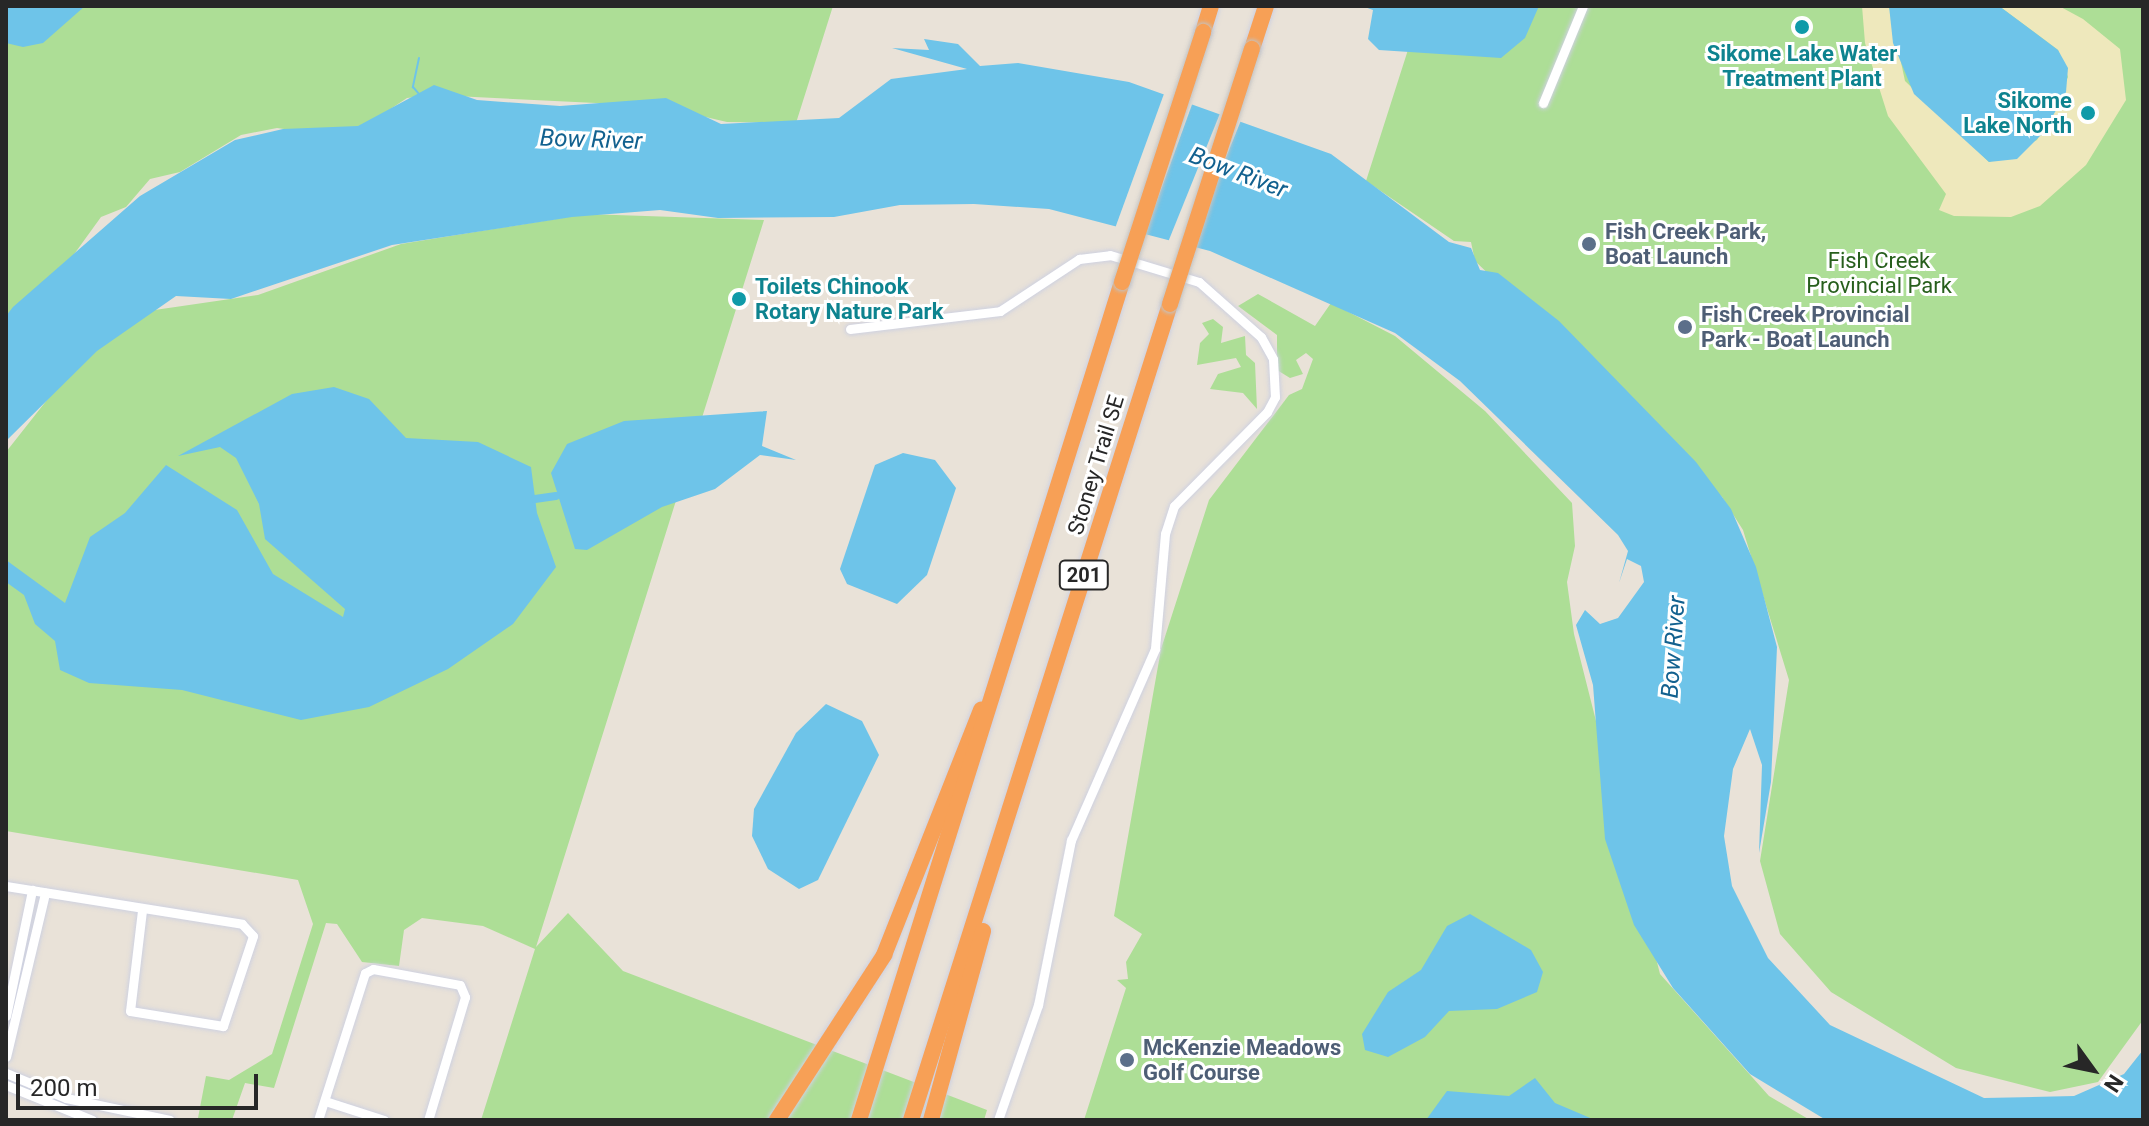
<!DOCTYPE html>
<style>
body{margin:0}
#map{position:relative;width:2149px;height:1126px;overflow:hidden;background:#e9e2d8;font-family:Roboto,sans-serif}
div>[style]{position:absolute}
.green>*{inset:0;background:#adde96}
.sand>*{inset:0;background:#eee8bc}
.water>*{inset:0;background:#6ec4e9}
.pier>*{inset:0;background:#e9e2d8;transform-origin:0 0}
.stream>*{height:2px;margin:-1px;padding:0 1px;transform-origin:1px;border-radius:1px;background:#6ec4e9}
.canal>*{height:8px;margin:-4px;padding:0 4px;transform-origin:4px;border-radius:4px;background:#6ec4e9}
.roads{filter:drop-shadow(0 0 2px #ced1e0) drop-shadow(0 0 2px #ced1e0)}
.street>*{height:9px;margin:-4.5px;padding:0 4.5px;transform-origin:4.5px;border-radius:4.5px;background:#fff}
.highway>*{height:16px;margin:-8px;padding:0 8px;transform-origin:8px;border-radius:8px;background:#f7a056}
.bridges{filter:drop-shadow(0 0 2px #c3c3c3) drop-shadow(0 0 2px #c3c3c3)}
.highway-bridge>*{height:16px;margin:-8px;padding:0 8px;transform-origin:8px;border-radius:8px;background:#f7a056}
.dots>*{width:22px;height:22px;translate:-50% -50%;box-sizing:border-box;border:4px solid #fff;border-radius:50%}
span{translate:-50% -50%;white-space:nowrap;text-align:center;line-height:1.15;-webkit-text-stroke:6px #fff;paint-order:stroke}
.shield-label span{padding:2px 6px;background:#fff;border:2px solid;border-radius:6px;-webkit-text-stroke-width:0}
.shield-label{font-size:20px;color:#272727;font-weight:700}
.culture-label{font-size:22px;color:#0d838f;font-weight:700}
.right{translate:-100% -50%;text-align:right}
.left{translate:0 -50%;text-align:left}
.service-label{font-size:22px;color:#4e5e75;font-weight:700}
.park-label{font-size:22px;color:#275f1c}
.street-label{font-size:22px;color:#272727}
.water-label{font-size:24px;color:#12618f;font-style:italic}
.frame{position:absolute;inset:0;border:8px solid #272727;pointer-events:none}
.north{position:absolute;left:2053px;top:1030px;width:80px;height:80px;-webkit-text-stroke:6px #fff;paint-order:stroke;rotate:123deg;font-size:22px;font-weight:700;line-height:32px;text-align:center;color:#272727}
.north::after{content:'';display:block;margin:auto;width:28px;height:36px;background:#272727;clip-path:polygon(50% 0,100% 100%,50% 72%,0 100%)}
.scale{position:absolute;left:16px;top:1074px;width:242px;height:36px;box-sizing:border-box;border:4px solid #272727;border-top:0;padding-left:10px;font-size:24px;line-height:28px;white-space:nowrap;color:#272727;-webkit-text-stroke:6px #fff;paint-order:stroke}
</style>
<div id="map">
<div class="green">
<i style="clip-path:polygon(6px 6px,833px 6px,796px 123px,727px 122px,658px 106px,434px 95px,407px 98px,368px 124px,327px 135px,277px 128px,241px 135px,180px 172px,150px 179px,126px 207px,101px 217px,67px 264px,6px 320px)"></i>
<i style="clip-path:polygon(1422px 6px,2143px 6px,2143px 1020px,2098px 1082px,2050px 1092px,1956px 1068px,1831px 992px,1780px 934px,1760px 861px,1789px 680px,1743px 530px,1722px 497px,1475px 261px,1471px 242px,1454px 241px,1366px 181px)"></i>
<i style="clip-path:polygon(586px 214px,764px 220px,536px 947px,568px 913px,623px 971px,987px 1110px,984px 1120px,481px 1120px,535px 949px,483px 926px,422px 918px,404px 930px,399px 966px,362px 962px,337px 924px,326px 923px,274px 1088px,245px 1083px,232px 1120px,198px 1118px,206px 1076px,229px 1080px,272px 1054px,313px 924px,298px 880px,6px 831px,6px 452px,84px 353px,141px 312px,258px 295px,401px 244px)"></i>
<i style="clip-path:polygon(1258px 294px,1315px 326px,1331px 303px,1395px 336px,1485px 411px,1572px 503px,1575px 546px,1567px 582px,1574px 634px,1660px 974px,1769px 1096px,1810px 1120px,1084px 1120px,1126px 988px,1117px 980px,1128px 979px,1126px 962px,1142px 934px,1114px 916px,1161px 649px,1209px 500px,1289px 395px,1302px 389px,1313px 359px,1306px 353px,1296px 360px,1303px 374px,1290px 378px,1277px 370px,1277px 335px,1238px 306px)"></i>
<i style="clip-path:polygon(1213px 319px,1223px 327px,1221px 343px,1245px 336px,1246px 355px,1255px 363px,1257px 409px,1243px 393px,1210px 389px,1218px 374px,1241px 367px,1236px 358px,1197px 365px,1200px 343px,1209px 334px,1202px 323px)"></i>
</div>
<div class="sand">
<i style="clip-path:polygon(1862px 6px,1889px 6px,1905px 81px,1989px 162px,2037px 140px,2068px 77px,2058px 50px,1999px 6px,2059px 6px,2083px 19px,2120px 49px,2126px 100px,2086px 165px,2040px 206px,2011px 217px,1954px 216px,1939px 210px,1946px 194px,1888px 116px,1865px 43px)"></i>
</div>
<div class="water">
<i style="clip-path:polygon(6px 6px,85px 6px,43px 43px,23px 47px,6px 43px)"></i>
<i style="clip-path:polygon(1362px 6px,1539px 6px,1525px 38px,1501px 58px,1379px 50px,1368px 39px,1373px 10px)"></i>
<i style="clip-path:polygon(1889px 6px,1999px 6px,2058px 50px,2068px 68px,2066px 92px,2044px 132px,2017px 159px,1989px 162px,1914px 94px,1893px 43px)"></i>
<i style="clip-path:polygon(924px 39px,958px 44px,980px 66px,1018px 63px,1129px 82px,1331px 154px,1449px 242px,1471px 248px,1480px 270px,1498px 273px,1559px 321px,1696px 462px,1731px 509px,1756px 567px,1777px 647px,1771px 782px,1759px 853px,1762px 765px,1750px 729px,1733px 769px,1724px 836px,1732px 886px,1768px 958px,1830px 1025px,1984px 1098px,2074px 1096px,2124px 1074px,2143px 1050px,2143px 1120px,1826px 1120px,1750px 1074px,1673px 988px,1634px 925px,1605px 839px,1593px 685px,1576px 625px,1585px 610px,1600px 624px,1618px 618px,1644px 582px,1641px 566px,1627px 559px,1619px 583px,1628px 551px,1618px 535px,1460px 381px,1395px 333px,1210px 251px,1049px 209px,974px 204px,900px 205px,834px 217px,718px 218px,660px 210px,572px 217px,392px 245px,231px 299px,176px 296px,97px 351px,6px 441px,6px 316px,13px 307px,140px 196px,235px 140px,283px 129px,358px 126px,434px 85px,477px 100px,560px 106px,666px 98px,721px 124px,839px 118px,891px 79px,967px 69px,892px 48px,929px 50px)"></i>
<i style="clip-path:polygon(334px 387px,369px 399px,406px 438px,478px 442px,531px 467px,537px 513px,556px 567px,513px 624px,448px 669px,369px 707px,301px 720px,182px 690px,89px 683px,60px 670px,55px 641px,35px 624px,24px 595px,6px 582px,6px 560px,65px 603px,90px 537px,125px 513px,166px 465px,237px 510px,273px 574px,343px 617px,345px 609px,265px 539px,259px 504px,236px 458px,220px 447px,178px 456px,292px 394px)"></i>
<i style="clip-path:polygon(767px 411px,762px 446px,796px 460px,760px 455px,715px 489px,662px 507px,587px 550px,575px 549px,551px 473px,567px 444px,624px 421px)"></i>
<i style="clip-path:polygon(903px 453px,935px 460px,956px 488px,927px 575px,897px 604px,847px 584px,840px 569px,875px 465px)"></i>
<i style="clip-path:polygon(826px 704px,862px 721px,879px 755px,818px 880px,799px 889px,768px 869px,752px 836px,754px 809px,796px 733px)"></i>
<i style="clip-path:polygon(1470px 914px,1531px 950px,1543px 972px,1537px 992px,1497px 1009px,1449px 1011px,1425px 1037px,1388px 1057px,1365px 1050px,1362px 1034px,1388px 992px,1421px 970px,1447px 926px)"></i>
<i style="clip-path:polygon(1535px 1078px,1555px 1103px,1595px 1120px,1426px 1120px,1447px 1091px,1509px 1096px)"></i>
</div>
<div class="pier">
<i style="left:1165px;top:91px;width:30px;height:150px;rotate:20deg"></i>
<i style="left:1221px;top:111px;width:22px;height:145px;rotate:22deg"></i>
</div>
<div class="stream">
<i style="left:419px;top:58px;width:30px;rotate:102deg"></i>
<i style="left:413px;top:87px;width:9px;rotate:49deg"></i>
</div>
<div class="canal">
<i style="left:535px;top:499px;width:21px;rotate:-8deg"></i>
</div>
<div class="roads">
<div class="street">
<i style="left:1543px;top:103px;width:105px;rotate:-67.6deg"></i>
<i style="left:850px;top:329px;width:151px;rotate:-6.8deg"></i>
<i style="left:1000px;top:311px;width:95px;rotate:-33.4deg"></i>
<i style="left:1079px;top:259px;width:31px;rotate:-7deg"></i>
<i style="left:1110px;top:255px;width:93px;rotate:16.9deg"></i>
<i style="left:1199px;top:282px;width:83px;rotate:41.6deg"></i>
<i style="left:1261px;top:337px;width:25px;rotate:61deg"></i>
<i style="left:1273px;top:359px;width:38px;rotate:87deg"></i>
<i style="left:1275px;top:397px;width:17px;rotate:118deg"></i>
<i style="left:1267px;top:412px;width:132px;rotate:134.7deg"></i>
<i style="left:1174px;top:506px;width:29px;rotate:108deg"></i>
<i style="left:1165px;top:534px;width:115px;rotate:95deg"></i>
<i style="left:1155px;top:649px;width:209px;rotate:113.7deg"></i>
<i style="left:1071px;top:840px;width:168px;rotate:101.3deg"></i>
<i style="left:1038px;top:1005px;width:122px;rotate:109.2deg"></i>
<i style="left:6px;top:886px;width:239px;rotate:9.1deg"></i>
<i style="left:242px;top:924px;width:16px;rotate:47deg"></i>
<i style="left:253px;top:936px;width:95px;rotate:108.4deg"></i>
<i style="left:223px;top:1026px;width:94px;rotate:-170.8deg"></i>
<i style="left:130px;top:1011px;width:102px;rotate:-83.2deg"></i>
<i style="left:6px;top:1016px;width:129px;rotate:-78.3deg"></i>
<i style="left:6px;top:1057px;width:169px;rotate:-76.6deg"></i>
<i style="left:6px;top:1073px;width:65px;rotate:22.6deg"></i>
<i style="left:66px;top:1098px;width:106px;rotate:11.9deg"></i>
<i style="left:6px;top:1085px;width:93px;rotate:22.1deg"></i>
<i style="left:325px;top:1101px;width:62px;rotate:17.9deg"></i>
<i style="left:318px;top:1120px;width:154px;rotate:-72.3deg"></i>
<i style="left:365px;top:973px;width:9px;rotate:-27deg"></i>
<i style="left:373px;top:969px;width:88px;rotate:10.4deg"></i>
<i style="left:460px;top:985px;width:13px;rotate:67deg"></i>
<i style="left:465px;top:997px;width:128px;rotate:106.7deg"></i>
</div>
<div class="highway">
<i style="left:1203px;top:32px;width:27px;rotate:-73deg"></i>
<i style="left:1252px;top:49px;width:45px;rotate:-72deg"></i>
<i style="left:777px;top:1120px;width:197px;rotate:-57deg"></i>
<i style="left:884px;top:955px;width:264px;rotate:-68.4deg"></i>
<i style="left:859px;top:1120px;width:878px;rotate:-72.58deg"></i>
<i style="left:911px;top:1120px;width:856px;rotate:-72.39deg"></i>
<i style="left:931px;top:1120px;width:196px;rotate:-74.6deg"></i>
</div>
</div>
<div class="bridges">
<div class="highway-bridge">
<i style="left:1122px;top:282px;width:263px;rotate:-72deg"></i>
<i style="left:1170px;top:304px;width:268px;rotate:-72.2deg"></i>
</div>
</div>
<div class="dots">
<i style="left:1802px;top:27px;background:#0f9aa8"></i>
<i style="left:2088px;top:113px;background:#0f9aa8"></i>
<i style="left:1589px;top:244px;background:#5c6f8a"></i>
<i style="left:739px;top:299px;background:#0f9aa8"></i>
<i style="left:1685px;top:327px;background:#5c6f8a"></i>
<i style="left:1127px;top:1060px;background:#5c6f8a"></i>
</div>
<div class="shield-label">
<span style="left:1084px;top:575px">201</span>
</div>
<div class="culture-label">
<span style="left:1802px;top:66px">Sikome Lake Water<br>Treatment Plant</span>
<span class="right" style="left:2072px;top:113px">Sikome<br>Lake North</span>
<span class="left" style="left:755px;top:299px">Toilets Chinook<br>Rotary Nature Park</span>
</div>
<div class="service-label">
<span class="left" style="left:1605px;top:244px">Fish Creek Park,<br>Boat Launch</span>
<span class="left" style="left:1701px;top:327px">Fish Creek Provincial<br>Park - Boat Launch</span>
<span class="left" style="left:1143px;top:1060px">McKenzie Meadows<br>Golf Course</span>
</div>
<div class="park-label">
<span style="left:1879px;top:273px">Fish Creek<br>Provincial Park</span>
</div>
<div class="street-label">
<span style="left:1096px;top:465px;rotate:-73deg">Stoney Trail SE</span>
</div>
<div class="water-label">
<span style="left:591px;top:140px;rotate:2deg">Bow River</span>
<span style="left:1238px;top:173px;rotate:21deg">Bow River</span>
<span style="left:1674px;top:647px;rotate:-86deg">Bow River</span>
</div>
<div class="frame"></div>
<div class="north">N</div>
<div class="scale">200 m</div>
</div>
